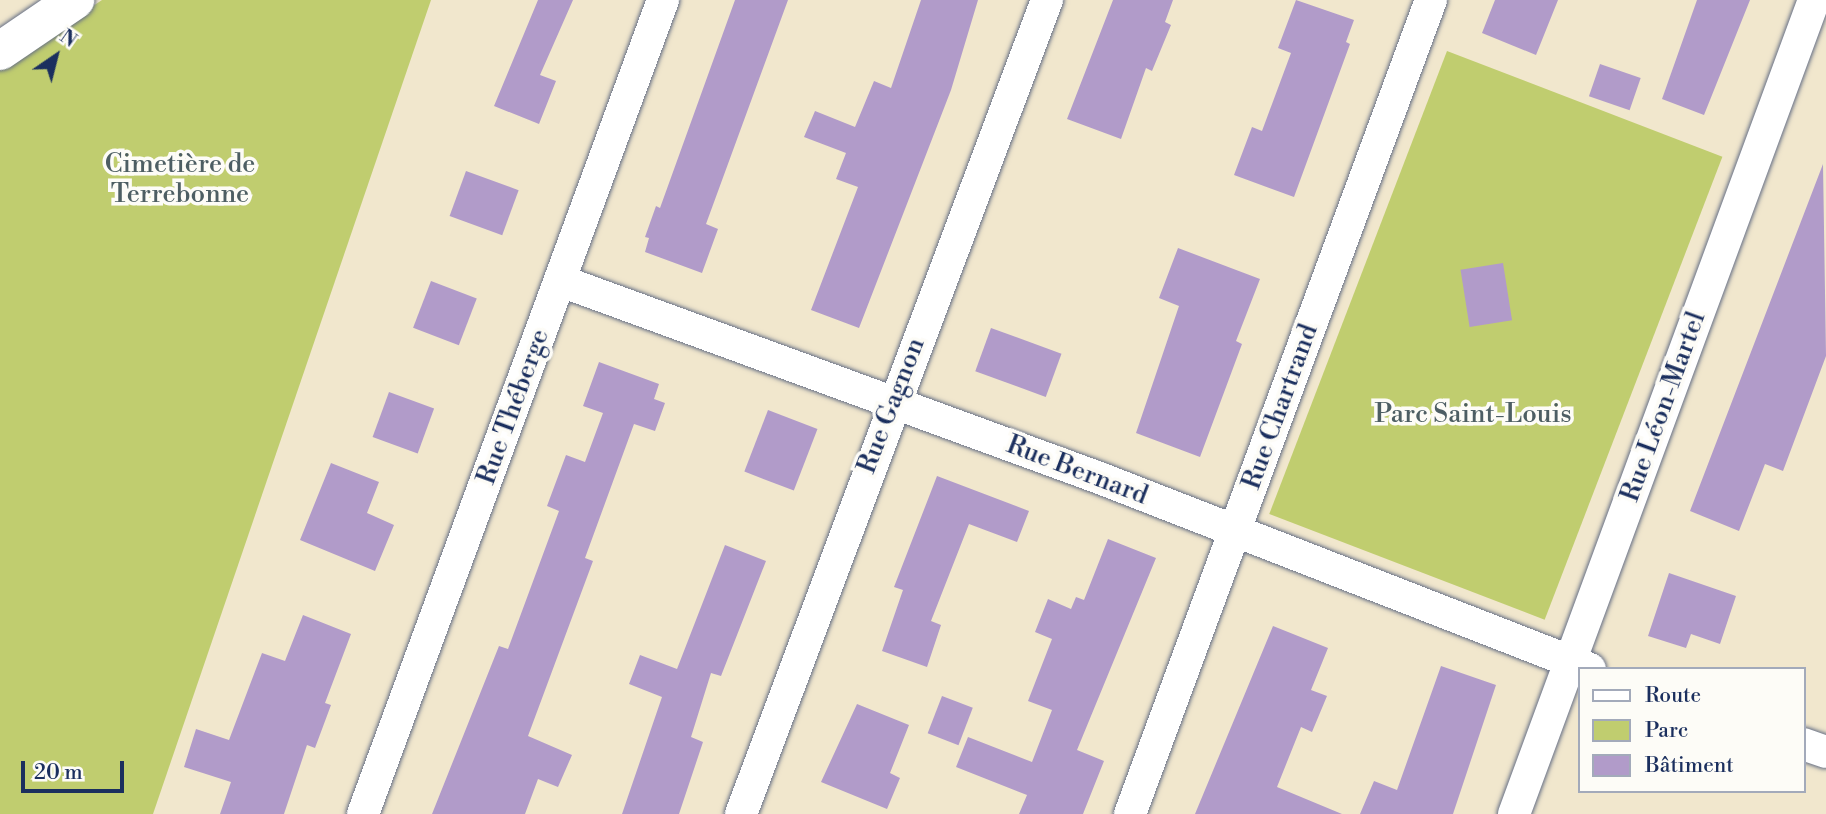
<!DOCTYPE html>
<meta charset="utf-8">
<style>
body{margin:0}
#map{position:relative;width:1826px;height:814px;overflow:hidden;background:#f1e7cd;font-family:"Libre Bodoni",serif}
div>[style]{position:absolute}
.green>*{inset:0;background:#c0cd6f;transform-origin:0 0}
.building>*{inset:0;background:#b19bc9;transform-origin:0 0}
.roads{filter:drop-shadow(0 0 2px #666f85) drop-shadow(0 0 2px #666f85)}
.minor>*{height:32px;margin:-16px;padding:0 16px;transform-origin:16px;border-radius:16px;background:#fff}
.primary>*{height:38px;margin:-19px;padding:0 19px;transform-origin:19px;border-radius:19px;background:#fff}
span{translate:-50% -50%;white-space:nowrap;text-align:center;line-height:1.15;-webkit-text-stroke:7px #fdfcf7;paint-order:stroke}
.park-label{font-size:26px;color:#4d5e63}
.street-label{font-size:26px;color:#1b2f5e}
.legend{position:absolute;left:1578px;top:667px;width:228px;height:126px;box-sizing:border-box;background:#fdfcf7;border:2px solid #a3aaba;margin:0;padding:9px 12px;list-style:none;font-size:21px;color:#1b2f5e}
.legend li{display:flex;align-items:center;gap:14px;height:35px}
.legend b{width:35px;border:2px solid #a3aaba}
.north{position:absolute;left:21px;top:21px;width:70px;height:70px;-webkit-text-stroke:5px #fdfcf7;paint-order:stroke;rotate:35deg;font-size:19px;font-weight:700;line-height:28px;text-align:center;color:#1b2f5e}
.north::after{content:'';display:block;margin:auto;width:24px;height:32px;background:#1b2f5e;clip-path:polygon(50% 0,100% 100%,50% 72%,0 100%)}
.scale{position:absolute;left:21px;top:761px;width:103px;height:32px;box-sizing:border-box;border:4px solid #1b2f5e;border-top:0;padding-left:9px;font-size:21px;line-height:24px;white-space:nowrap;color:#1b2f5e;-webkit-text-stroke:5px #fdfcf7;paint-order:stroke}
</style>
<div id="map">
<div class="green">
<i style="clip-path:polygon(102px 0,431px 0,153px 814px,0 814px,0 68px)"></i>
<i style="left:1447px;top:51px;width:295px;height:496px;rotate:21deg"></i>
</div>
<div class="building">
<i style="clip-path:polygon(538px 0,573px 0,540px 75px,556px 81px,539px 124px,494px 106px)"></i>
<i style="clip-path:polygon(735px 0,788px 0,706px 224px,718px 229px,702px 273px,645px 252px,649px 238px,645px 237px,656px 206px,660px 208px)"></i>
<i style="clip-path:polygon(921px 0,978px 0,951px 90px,859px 328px,811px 310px,858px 187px,836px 179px,846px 153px,804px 137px,815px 111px,855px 127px,874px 81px,891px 88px)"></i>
<i style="clip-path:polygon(1113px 0,1173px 0,1165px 22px,1171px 25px,1152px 71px,1146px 68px,1121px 139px,1067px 119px)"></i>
<i style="clip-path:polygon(1296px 0,1354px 20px,1346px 42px,1350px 44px,1294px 197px,1234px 175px,1252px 127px,1262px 131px,1291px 53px,1278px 48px)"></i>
<i style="clip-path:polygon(1495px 0,1558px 0,1536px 55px,1482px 33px)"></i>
<i style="clip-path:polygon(1697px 0,1750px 0,1704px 115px,1662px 99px)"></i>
<i style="left:1600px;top:64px;width:43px;height:34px;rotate:19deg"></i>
<i style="clip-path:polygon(1823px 164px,1826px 356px,1783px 471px,1765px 464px,1739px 531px,1690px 511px)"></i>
<i style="left:466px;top:171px;width:56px;height:48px;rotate:20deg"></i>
<i style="clip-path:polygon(1178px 248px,1260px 279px,1236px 341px,1242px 344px,1200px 457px,1136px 433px,1179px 306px,1159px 298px)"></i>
<i style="left:1503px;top:263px;width:58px;height:43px;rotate:81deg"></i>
<i style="left:431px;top:281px;width:49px;height:50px;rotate:21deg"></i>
<i style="left:991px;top:328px;width:75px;height:46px;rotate:20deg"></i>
<i style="clip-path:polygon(599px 362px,659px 384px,654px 399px,665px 403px,655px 431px,634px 424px,585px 558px,593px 561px,528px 736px,572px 755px,558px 787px,538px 779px,525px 814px,432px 814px,499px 646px,508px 649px,559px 511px,547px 506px,566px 455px,585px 462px,603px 413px,583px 406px)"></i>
<i style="left:389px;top:392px;width:48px;height:48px;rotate:20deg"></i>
<i style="left:768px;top:410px;width:53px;height:66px;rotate:21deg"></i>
<i style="clip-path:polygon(331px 463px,379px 482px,367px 513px,394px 525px,375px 571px,300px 540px)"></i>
<i style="clip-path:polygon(937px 476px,1029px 511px,1017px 542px,969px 524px,931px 621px,941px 625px,927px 667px,882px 651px,903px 590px,894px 587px)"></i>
<i style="clip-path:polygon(1108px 539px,1156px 558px,1077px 750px,1104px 761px,1083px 814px,1019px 814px,1027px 795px,956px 767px,968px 737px,1032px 762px,1052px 710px,1028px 701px,1052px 639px,1035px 632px,1048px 599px,1071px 609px,1076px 597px,1084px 600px)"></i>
<i style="clip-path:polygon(725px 545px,766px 561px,721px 676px,711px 673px,691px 737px,703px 742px,679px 814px,622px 814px,662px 697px,629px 684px,640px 655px,677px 669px)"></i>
<i style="clip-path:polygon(1669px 573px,1736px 596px,1720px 644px,1691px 634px,1686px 648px,1648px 636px)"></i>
<i style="clip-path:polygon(303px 615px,351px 634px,325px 703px,331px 705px,315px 748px,307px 745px,284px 814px,220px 814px,231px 782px,184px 767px,196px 729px,229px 740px,262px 653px,285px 661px)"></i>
<i style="clip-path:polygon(1273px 626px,1328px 648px,1311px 690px,1327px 696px,1312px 732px,1301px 727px,1277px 787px,1342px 814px,1195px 814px)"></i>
<i style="clip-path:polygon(1441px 666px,1496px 685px,1453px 814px,1360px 814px,1374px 781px,1397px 790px)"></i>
<i style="left:942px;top:696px;width:33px;height:40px;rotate:21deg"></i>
<i style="clip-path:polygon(857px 704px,909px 725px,890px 773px,900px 778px,887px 809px,821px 782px)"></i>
</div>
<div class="roads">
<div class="minor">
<i style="left:561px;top:281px;width:571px;rotate:20.09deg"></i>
<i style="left:1097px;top:477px;width:529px;rotate:21.28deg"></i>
<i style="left:1803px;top:744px;width:24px;rotate:19deg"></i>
<i style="left:363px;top:814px;width:868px;rotate:-69.77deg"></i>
<i style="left:741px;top:814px;width:870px;rotate:-69.4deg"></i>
<i style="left:1130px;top:814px;width:868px;rotate:-69.71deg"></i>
<i style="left:1514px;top:814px;width:868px;rotate:-69.77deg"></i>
</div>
<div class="primary">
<i style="left:0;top:51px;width:91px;rotate:-34.2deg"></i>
</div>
</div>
<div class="park-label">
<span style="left:180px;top:180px">Cimetière de<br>Terrebonne</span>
<span style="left:1473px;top:415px">Parc Saint-Louis</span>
</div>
<div class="street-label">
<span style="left:892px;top:406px;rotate:-69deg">Rue Gagnon</span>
<span style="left:514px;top:407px;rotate:-70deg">Rue Théberge</span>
<span style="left:1281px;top:407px;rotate:-70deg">Rue Chartrand</span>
<span style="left:1664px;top:407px;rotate:-70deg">Rue Léon-Martel</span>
<span style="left:1077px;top:471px;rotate:21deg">Rue Bernard</span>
</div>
<ul class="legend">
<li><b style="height:9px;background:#fff"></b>Route</li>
<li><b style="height:19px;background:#c0cd6f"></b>Parc</li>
<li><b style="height:19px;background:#b19bc9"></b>Bâtiment</li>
</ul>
<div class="north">N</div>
<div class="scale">20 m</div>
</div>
